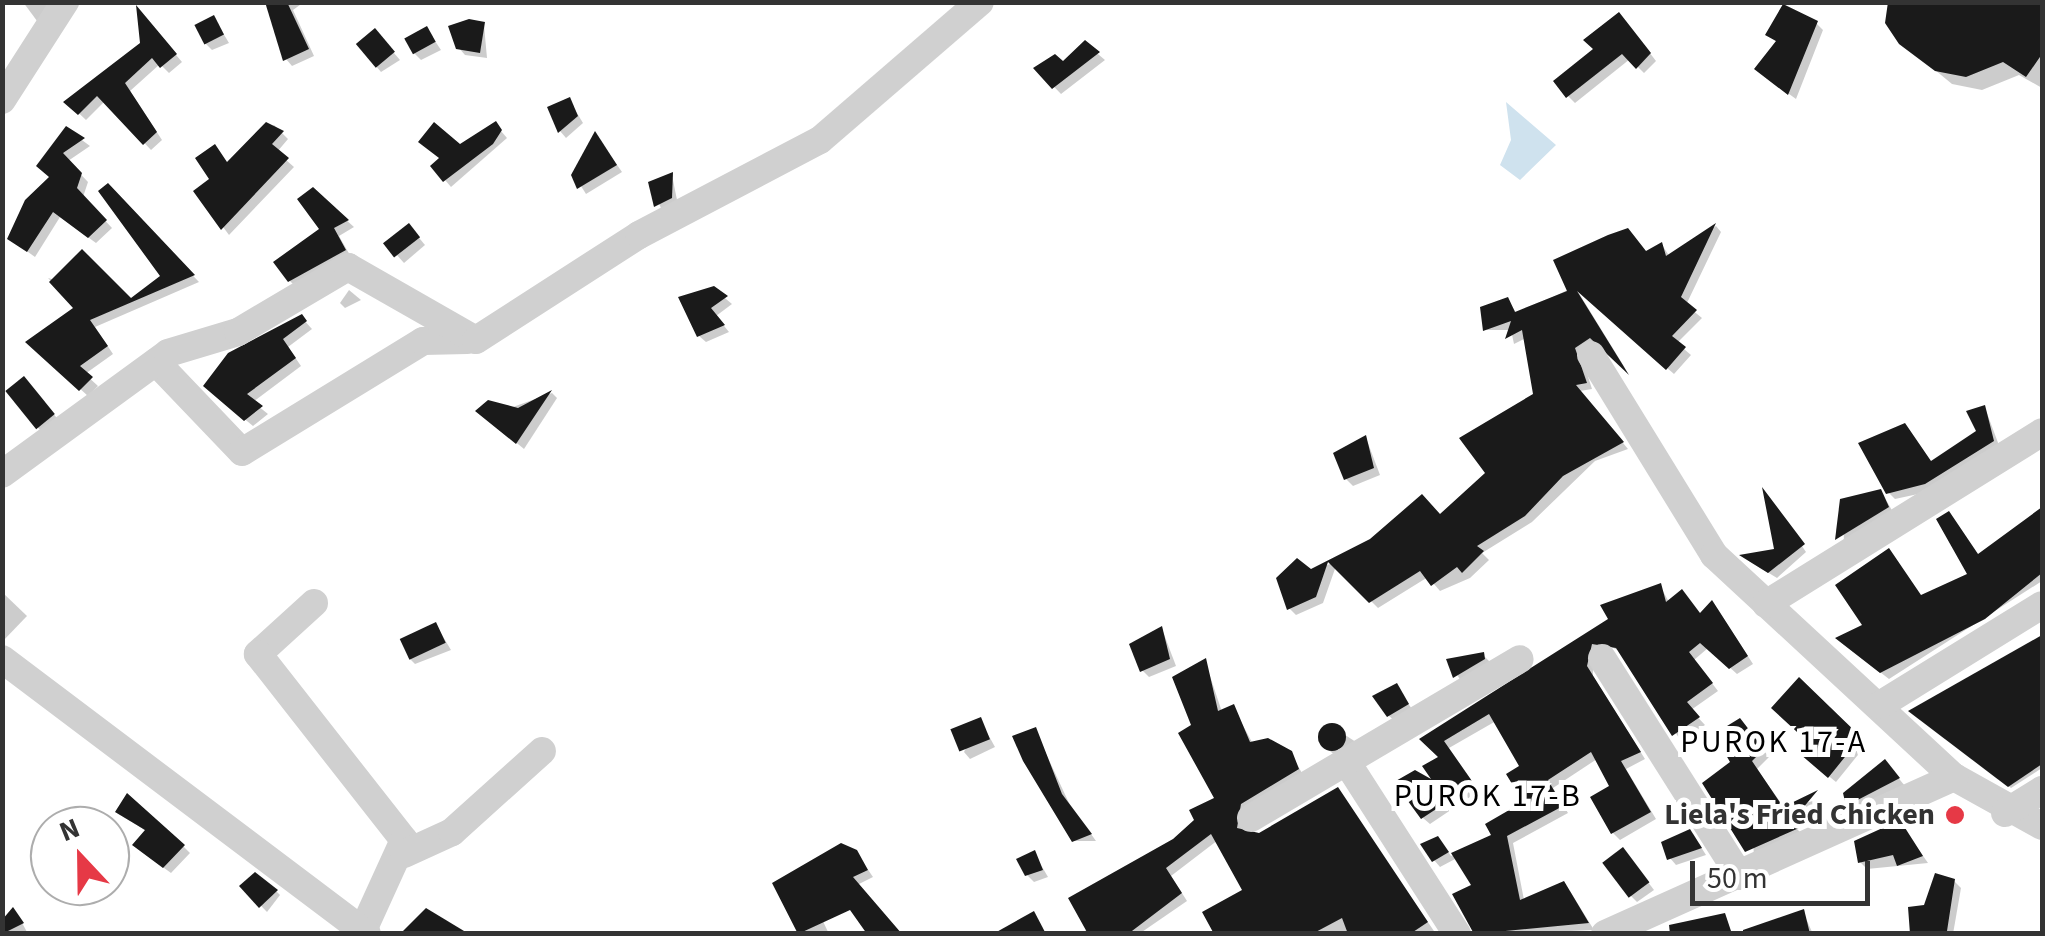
<!DOCTYPE html>
<style>
body{margin:0}
#map{position:relative;width:2045px;height:936px;overflow:hidden;background:#fff;font-family:"Source Sans 3",sans-serif}
div>[style]{position:absolute}
.water>*{inset:0;background:#cfe2ee}
.shadow>*{inset:0;background:#0003}
.building>*{inset:0;background:#1a1a1a;transform-origin:0 0}
.round{border-radius:50%}
.street>*{height:28px;margin:-14px;padding:0 14px;transform-origin:14px;border-radius:14px;background:#d0d0d0}
.dots>*{width:28px;height:28px;translate:-50% -50%;box-sizing:border-box;border:5px solid #fff;border-radius:50%}
span{translate:-50% -50%;white-space:nowrap;text-align:center;line-height:1.15;-webkit-text-stroke:10px #fff;paint-order:stroke}
.poi-label{font-size:30px;color:#333;font-weight:700}
.right{translate:-100% -50%;text-align:right}
.neighbourhood-label{font-size:32px;color:#000;letter-spacing:2.5px}
.frame{position:absolute;inset:0;border:5px solid #333;pointer-events:none}
.north{position:absolute;left:30px;top:806px;width:100px;height:100px;box-sizing:border-box;background:#fff;border:2px solid #adadad;border-radius:50%;rotate:338deg;font-size:28px;font-weight:700;line-height:40px;text-align:center;color:#333}
.north::after{content:'';display:block;margin:auto;width:35px;height:45px;background:#e63946;clip-path:polygon(50% 0,100% 100%,50% 72%,0 100%)}
.scale{position:absolute;left:1690px;top:861px;width:180px;height:45px;box-sizing:border-box;border:5px solid #333;border-top:0;padding-left:12px;font-size:30px;line-height:35px;white-space:nowrap;color:#333;-webkit-text-stroke:8px #fff;paint-order:stroke}
</style>
<div id="map">
<div class="water">
<i style="clip-path:polygon(1506px 102px,1556px 145px,1520px 180px,1500px 165px,1511px 140px)"></i>
</div>
<div class="shadow">
<i style="clip-path:polygon(23px 2px,59px 2px,40px 25px)"></i>
<i style="clip-path:polygon(267px 2px,304px 2px,293px 10px,314px 56px,292px 66px,286px 59px)"></i>
<i style="clip-path:polygon(1888px 2px,2042px 2px,2042px 88px,2019px 75px,1982px 90px,1952px 84px,1901px 42px)"></i>
<i style="clip-path:polygon(139px 11px,182px 62px,169px 73px,160px 64px,130px 91px,162px 140px,151px 150px,105px 101px,86px 120px,67px 102px,142px 44px)"></i>
<i style="clip-path:polygon(214px 18px,229px 43px,212px 50px,205px 43px)"></i>
<i style="clip-path:polygon(1626px 22px,1656px 61px,1644px 73px,1630px 59px,1575px 103px,1568px 96px)"></i>
<i style="clip-path:polygon(1816px 23px,1823px 30px,1796px 99px,1764px 76px,1778px 43px,1768px 35px)"></i>
<i style="clip-path:polygon(484px 25px,487px 58px,465px 55px,458px 47px)"></i>
<i style="clip-path:polygon(427px 29px,441px 50px,421px 60px,414px 53px)"></i>
<i style="clip-path:polygon(382px 39px,400px 60px,381px 72px,375px 65px)"></i>
<i style="clip-path:polygon(1085px 43px,1105px 60px,1061px 94px,1036px 68px,1063px 65px)"></i>
<i style="clip-path:polygon(569px 100px,583px 123px,566px 138px,560px 131px)"></i>
<i style="clip-path:polygon(495px 124px,507px 138px,451px 187px,445px 180px,460px 147px)"></i>
<i style="clip-path:polygon(274px 125px,288px 139px,277px 152px,294px 167px,229px 235px,197px 192px)"></i>
<i style="clip-path:polygon(67px 129px,90px 146px,68px 161px,88px 182px,83px 197px,112px 228px,96px 243px,60px 217px,35px 257px,10px 239px,52px 177px)"></i>
<i style="clip-path:polygon(596px 135px,622px 172px,586px 194px,574px 175px)"></i>
<i style="clip-path:polygon(672px 175px,678px 205px,663px 213px,651px 184px)"></i>
<i style="clip-path:polygon(107px 186px,199px 282px,95px 327px,113px 354px,85px 374px,98px 386px,88px 396px,28px 342px,77px 308px,48px 278px,131px 301px,164px 277px)"></i>
<i style="clip-path:polygon(313px 190px,354px 227px,339px 236px,351px 257px,297px 288px,290px 281px,322px 230px)"></i>
<i style="clip-path:polygon(1716px 226px,1721px 232px,1686px 305px,1702px 318px,1677px 343px,1691px 355px,1674px 374px,1577px 290px,1625px 368px,1598px 343px,1581px 355px,1592px 389px,1580px 391px,1628px 449px,1595px 461px,1532px 522px,1482px 553px,1489px 560px,1470px 578px,1440px 591px,1428px 577px,1378px 608px,1336px 566px,1323px 603px,1296px 615px,1289px 608px,1311px 572px,1440px 517px,1488px 474px,1536px 396px,1526px 338px,1514px 344px,1511px 330px,1486px 330px,1508px 300px,1517px 314px,1662px 245px,1670px 257px)"></i>
<i style="clip-path:polygon(415px 233px,425px 245px,404px 263px,387px 244px)"></i>
<i style="clip-path:polygon(713px 288px,732px 304px,716px 316px,729px 332px,706px 342px,699px 336px)"></i>
<i style="clip-path:polygon(349px 290px,361px 300px,345px 308px,340px 303px)"></i>
<i style="clip-path:polygon(302px 318px,312px 329px,288px 347px,301px 366px,253px 402px,268px 414px,253px 426px,213px 393px)"></i>
<i style="clip-path:polygon(31px 386px,60px 422px,44px 433px,37px 427px)"></i>
<i style="clip-path:polygon(552px 393px,557px 398px,524px 449px,485px 417px)"></i>
<i style="clip-path:polygon(1985px 408px,2000px 448px,1932px 491px,1895px 499px,1888px 492px,1979px 432px)"></i>
<i style="clip-path:polygon(1366px 438px,1380px 475px,1353px 486px,1346px 479px)"></i>
<i style="clip-path:polygon(1881px 491px,1894px 514px,1844px 546px,1843px 501px)"></i>
<i style="clip-path:polygon(1769px 497px,1806px 552px,1777px 578px,1749px 561px,1777px 551px)"></i>
<i style="clip-path:polygon(2040px 513px,2042px 581px,1889px 679px,1845px 645px,1971px 575px,1949px 514px,1979px 556px)"></i>
<i style="clip-path:polygon(1660px 586px,1669px 602px,1701px 616px,1718px 610px,1753px 664px,1737px 674px,1708px 648px,1694px 660px,1718px 691px,1691px 710px,1705px 725px,1681px 741px,1622px 652px,1609px 646px,1593px 656px,1593px 676px,1645px 759px,1626px 769px,1656px 819px,1620px 840px,1613px 833px,1593px 798px,1612px 787px,1597px 759px,1553px 788px,1568px 813px,1513px 843px,1524px 900px,1570px 891px,1594px 930px,1503px 934px,1489px 883px,1457px 858px,1440px 867px,1434px 860px,1444px 846px,1451px 856px,1494px 836px,1526px 802px,1522px 767px,1496px 721px,1449px 748px,1479px 791px,1430px 824px,1423px 818px,1440px 787px,1442px 757px,1423px 739px,1612px 620px,1604px 606px)"></i>
<i style="clip-path:polygon(2px 592px,27px 616px,2px 642px)"></i>
<i style="clip-path:polygon(436px 625px,451px 650px,415px 664px,408px 657px)"></i>
<i style="clip-path:polygon(1162px 629px,1176px 666px,1149px 677px,1142px 670px)"></i>
<i style="clip-path:polygon(2042px 636px,2042px 768px,2011px 788px,1912px 711px)"></i>
<i style="clip-path:polygon(1483px 655px,1490px 662px,1462px 683px,1449px 661px)"></i>
<i style="clip-path:polygon(1205px 661px,1222px 712px,1233px 707px,1253px 744px,1291px 753px,1304px 777px,1248px 810px,1243px 832px,1259px 836px,1338px 790px,1436px 934px,1217px 934px,1245px 891px,1218px 840px,1171px 876px,1187px 901px,1139px 934px,1082px 934px,1217px 799px,1194px 726px)"></i>
<i style="clip-path:polygon(1799px 681px,1866px 745px,1836px 782px,1810px 761px)"></i>
<i style="clip-path:polygon(1396px 686px,1414px 712px,1396px 722px,1389px 716px)"></i>
<i style="clip-path:polygon(980px 720px,995px 747px,970px 759px,964px 752px)"></i>
<i style="clip-path:polygon(1328px 724px,1356px 742px,1337px 757px,1318px 741px)"></i>
<i style="clip-path:polygon(1747px 729px,1769px 757px,1757px 769px,1785px 809px,1823px 798px,1797px 829px,1803px 835px,1754px 857px)"></i>
<i style="clip-path:polygon(1035px 730px,1069px 803px,1096px 841px,1074px 841px)"></i>
<i style="clip-path:polygon(1891px 769px,1905px 786px,1855px 812px,1849px 805px,1846px 794px)"></i>
<i style="clip-path:polygon(118px 811px,183px 846px,190px 853px,171px 873px,142px 852px,147px 832px)"></i>
<i style="clip-path:polygon(1900px 823px,1928px 863px,1867px 869px,1860px 862px)"></i>
<i style="clip-path:polygon(1696px 839px,1706px 855px,1676px 865px,1670px 858px)"></i>
<i style="clip-path:polygon(856px 852px,873px 877px,857px 885px,817px 861px)"></i>
<i style="clip-path:polygon(1034px 853px,1048px 877px,1034px 882px,1027px 875px)"></i>
<i style="clip-path:polygon(1629px 857px,1654px 890px,1637px 902px,1630px 895px)"></i>
<i style="clip-path:polygon(803px 879px,829px 934px,801px 934px,775px 884px)"></i>
<i style="clip-path:polygon(1954px 881px,1961px 888px,1953px 934px,1913px 933px)"></i>
<i style="clip-path:polygon(243px 887px,273px 888px,280px 895px,267px 912px)"></i>
<i style="clip-path:polygon(1803px 912px,1813px 934px,1740px 934px)"></i>
<i style="clip-path:polygon(19px 917px,28px 934px,2px 934px)"></i>
</div>
<div class="building">
<i style="clip-path:polygon(265px 2px,287px 2px,309px 49px,283px 61px)"></i>
<i style="clip-path:polygon(1888px 2px,2042px 2px,2042px 54px,2026px 77px,2003px 62px,1966px 77px,1935px 71px,1899px 44px,1885px 23px)"></i>
<i style="clip-path:polygon(1783px 4px,1818px 21px,1788px 95px,1754px 69px,1776px 41px,1765px 35px)"></i>
<i style="clip-path:polygon(136px 5px,177px 54px,160px 68px,152px 58px,125px 83px,157px 132px,143px 145px,97px 96px,78px 115px,63px 102px,140px 43px)"></i>
<i style="clip-path:polygon(1619px 12px,1651px 53px,1636px 69px,1622px 54px,1566px 98px,1553px 81px,1593px 49px,1583px 40px)"></i>
<i style="left:214px;top:15px;width:22px;height:22px;rotate:63deg"></i>
<i style="clip-path:polygon(469px 19px,485px 22px,480px 53px,456px 49px,448px 26px)"></i>
<i style="left:427px;top:26px;width:18px;height:26px;rotate:61deg"></i>
<i style="left:375px;top:28px;width:31px;height:25px;rotate:50deg"></i>
<i style="clip-path:polygon(1085px 40px,1100px 52px,1052px 89px,1033px 68px,1055px 54px,1063px 61px)"></i>
<i style="clip-path:polygon(570px 97px,578px 116px,558px 133px,547px 107px)"></i>
<i style="clip-path:polygon(496px 121px,502px 130px,493px 144px,443px 182px,430px 166px,439px 158px,418px 142px,434px 122px,460px 144px)"></i>
<i style="clip-path:polygon(266px 122px,284px 131px,272px 144px,289px 158px,221px 230px,193px 191px,209px 179px,195px 158px,215px 144px,227px 162px)"></i>
<i style="clip-path:polygon(66px 126px,85px 138px,63px 153px,82px 173px,77px 188px,107px 220px,88px 238px,53px 212px,27px 252px,7px 239px,25px 200px,49px 177px,36px 166px)"></i>
<i style="clip-path:polygon(595px 131px,617px 165px,577px 189px,571px 175px)"></i>
<i style="clip-path:polygon(673px 172px,672px 198px,654px 207px,648px 182px)"></i>
<i style="clip-path:polygon(108px 183px,195px 275px,90px 320px,108px 346px,80px 366px,93px 377px,79px 391px,25px 342px,73px 308px,49px 282px,82px 249px,131px 298px,160px 276px,98px 191px)"></i>
<i style="clip-path:polygon(313px 187px,349px 220px,334px 228px,346px 250px,288px 282px,273px 262px,319px 229px,297px 199px)"></i>
<i style="left:409px;top:223px;width:18px;height:33px;rotate:52deg"></i>
<i style="clip-path:polygon(1716px 223px,1681px 297px,1697px 310px,1672px 336px,1686px 347px,1666px 370px,1577px 291px,1629px 375px,1590px 338px,1575px 348px,1587px 383px,1576px 385px,1624px 442px,1563px 476px,1525px 516px,1477px 546px,1484px 551px,1462px 573px,1457px 567px,1431px 586px,1420px 571px,1369px 603px,1328px 562px,1316px 597px,1287px 610px,1276px 578px,1297px 558px,1311px 569px,1370px 539px,1422px 494px,1440px 514px,1485px 473px,1459px 438px,1533px 394px,1522px 330px,1505px 339px,1511px 321px,1483px 331px,1480px 307px,1508px 297px,1515px 312px,1567px 291px,1553px 260px,1608px 235px,1628px 228px,1646px 251px,1662px 242px,1666px 256px)"></i>
<i style="clip-path:polygon(714px 286px,728px 296px,711px 308px,725px 325px,697px 337px,678px 297px)"></i>
<i style="clip-path:polygon(302px 314px,307px 321px,283px 339px,296px 358px,247px 394px,263px 406px,244px 421px,203px 386px,228px 353px)"></i>
<i style="left:24px;top:376px;width:49px;height:24px;rotate:51deg"></i>
<i style="clip-path:polygon(552px 390px,516px 444px,475px 411px,488px 400px,518px 408px)"></i>
<i style="clip-path:polygon(1985px 405px,1994px 441px,1925px 484px,1886px 494px,1858px 443px,1905px 423px,1931px 461px,1976px 431px,1966px 411px)"></i>
<i style="clip-path:polygon(1366px 435px,1374px 468px,1344px 480px,1333px 453px)"></i>
<i style="clip-path:polygon(1762px 487px,1805px 544px,1768px 573px,1739px 555px,1774px 549px)"></i>
<i style="clip-path:polygon(1881px 489px,1889px 507px,1835px 540px,1840px 499px)"></i>
<i style="clip-path:polygon(2042px 507px,2042px 573px,1985px 619px,1880px 673px,1835px 638px,1862px 625px,1835px 585px,1889px 548px,1921px 595px,1967px 574px,1936px 519px,1949px 511px,1978px 554px)"></i>
<i style="clip-path:polygon(1661px 583px,1666px 602px,1682px 589px,1700px 613px,1712px 600px,1748px 656px,1729px 669px,1700px 643px,1689px 652px,1713px 683px,1687px 702px,1700px 717px,1672px 736px,1616px 648px,1592px 644px,1587px 666px,1641px 752px,1621px 761px,1651px 812px,1611px 834px,1590px 797px,1609px 786px,1591px 752px,1548px 780px,1563px 806px,1507px 836px,1520px 900px,1564px 881px,1589px 923px,1474px 934px,1452px 894px,1471px 885px,1451px 853px,1491px 835px,1485px 824px,1523px 802px,1506px 774px,1519px 766px,1489px 714px,1444px 741px,1474px 784px,1421px 819px,1394px 782px,1415px 770px,1431px 779px,1422px 766px,1438px 757px,1419px 739px,1608px 619px,1600px 605px)"></i>
<i style="left:436px;top:622px;width:23px;height:40px;rotate:65deg"></i>
<i style="clip-path:polygon(1162px 626px,1170px 659px,1140px 672px,1129px 644px)"></i>
<i style="clip-path:polygon(2042px 635px,2042px 764px,2008px 787px,1908px 711px)"></i>
<i style="clip-path:polygon(1484px 652px,1485px 659px,1453px 678px,1446px 659px)"></i>
<i style="clip-path:polygon(1206px 658px,1218px 711px,1234px 704px,1250px 742px,1268px 738px,1292px 751px,1299px 769px,1241px 804px,1237px 828px,1259px 833px,1338px 787px,1428px 922px,1410px 934px,1348px 934px,1342px 918px,1312px 934px,1214px 934px,1202px 912px,1242px 890px,1211px 834px,1166px 868px,1182px 893px,1128px 934px,1088px 934px,1068px 898px,1173px 839px,1194px 820px,1189px 810px,1214px 798px,1178px 733px,1191px 725px,1172px 677px)"></i>
<i style="clip-path:polygon(1799px 677px,1861px 737px,1828px 778px,1800px 754px,1809px 743px,1771px 708px)"></i>
<i style="clip-path:polygon(1397px 683px,1409px 704px,1387px 717px,1372px 696px)"></i>
<i style="left:981px;top:717px;width:24px;height:33px;rotate:68deg"></i>
<i style="clip-path:polygon(1740px 718px,1764px 749px,1752px 761px,1783px 807px,1818px 790px,1792px 821px,1799px 828px,1745px 852px,1702px 783px,1730px 762px,1714px 734px)"></i>
<i class="round" style="left:1318px;top:723px;width:28px;height:28px"></i>
<i style="clip-path:polygon(1036px 727px,1062px 794px,1092px 834px,1072px 842px,1023px 761px,1012px 736px)"></i>
<i style="clip-path:polygon(1885px 759px,1900px 778px,1846px 806px,1843px 793px)"></i>
<i style="clip-path:polygon(127px 793px,185px 845px,163px 868px,132px 845px,145px 830px,115px 812px)"></i>
<i style="clip-path:polygon(1900px 820px,1923px 856px,1897px 866px,1893px 855px,1858px 863px,1854px 841px)"></i>
<i style="clip-path:polygon(1690px 829px,1702px 848px,1667px 860px,1661px 842px)"></i>
<i style="clip-path:polygon(1438px 836px,1449px 852px,1432px 862px,1420px 844px)"></i>
<i style="clip-path:polygon(841px 843px,857px 850px,868px 870px,853px 877px,902px 934px,867px 934px,850px 910px,798px 934px,772px 883px)"></i>
<i style="left:1623px;top:847px;width:44px;height:26px;rotate:53deg"></i>
<i style="clip-path:polygon(1035px 850px,1043px 870px,1025px 876px,1016px 859px)"></i>
<i style="clip-path:polygon(255px 872px,278px 890px,259px 908px,239px 886px)"></i>
<i style="clip-path:polygon(1935px 873px,1955px 879px,1947px 931px,1910px 934px,1908px 907px,1924px 905px)"></i>
<i style="clip-path:polygon(13px 907px,24px 923px,2px 934px,2px 920px)"></i>
<i style="clip-path:polygon(426px 908px,469px 934px,400px 934px)"></i>
<i style="clip-path:polygon(1804px 909px,1810px 934px,1743px 934px,1743px 930px)"></i>
<i style="clip-path:polygon(1034px 911px,1046px 934px,993px 934px)"></i>
<i style="clip-path:polygon(1725px 913px,1732px 934px,1670px 934px,1669px 925px)"></i>
</div>
<div class="street">
<i style="left:2px;top:100px;width:117px;rotate:-57.3deg"></i>
<i style="left:1591px;top:355px;width:235px;rotate:58.4deg"></i>
<i style="left:1714px;top:555px;width:327px;rotate:42.8deg"></i>
<i style="left:1954px;top:777px;width:101px;rotate:29.1deg"></i>
<i style="left:156px;top:362px;width:124px;rotate:46.3deg"></i>
<i style="left:242px;top:452px;width:212px;rotate:-31.5deg"></i>
<i style="left:423px;top:341px;width:44px;rotate:-1.3deg"></i>
<i style="left:2px;top:474px;width:205px;rotate:-36.1deg"></i>
<i style="left:168px;top:353px;width:73px;rotate:-16.7deg"></i>
<i style="left:238px;top:332px;width:128px;rotate:-30.6deg"></i>
<i style="left:348px;top:267px;width:147px;rotate:29.7deg"></i>
<i style="left:476px;top:340px;width:194px;rotate:-32.8deg"></i>
<i style="left:639px;top:235px;width:204px;rotate:-27.7deg"></i>
<i style="left:820px;top:140px;width:211px;rotate:-40.8deg"></i>
<i style="left:314px;top:603px;width:76px;rotate:137.7deg"></i>
<i style="left:258px;top:654px;width:236px;rotate:51.9deg"></i>
<i style="left:404px;top:840px;width:99px;rotate:114.5deg"></i>
<i style="left:1766px;top:604px;width:325px;rotate:-31.9deg"></i>
<i style="left:1602px;top:658px;width:258px;rotate:57.7deg"></i>
<i style="left:2px;top:659px;width:457px;rotate:37deg"></i>
<i style="left:1880px;top:705px;width:190px;rotate:-31.7deg"></i>
<i style="left:1346px;top:761px;width:206px;rotate:57.3deg"></i>
<i style="left:2005px;top:813px;width:44px;rotate:-31.9deg"></i>
<i style="left:1251px;top:818px;width:312px;rotate:-30.6deg"></i>
<i style="left:404px;top:854px;width:53px;rotate:-24.6deg"></i>
<i style="left:452px;top:832px;width:121px;rotate:-42deg"></i>
<i style="left:1605px;top:934px;width:383px;rotate:-24.2deg"></i>
</div>
<div class="dots">
<i style="left:1955px;top:815px;background:#e63946"></i>
</div>
<div class="poi-label">
<span class="right" style="left:1935px;top:815px">Liela's Fried Chicken</span>
</div>
<div class="neighbourhood-label">
<span style="left:1774px;top:742px">PUROK 17-A</span>
<span style="left:1488px;top:796px">PUROK 17-B</span>
</div>
<div class="frame"></div>
<div class="north">N</div>
<div class="scale">50 m</div>
</div>
